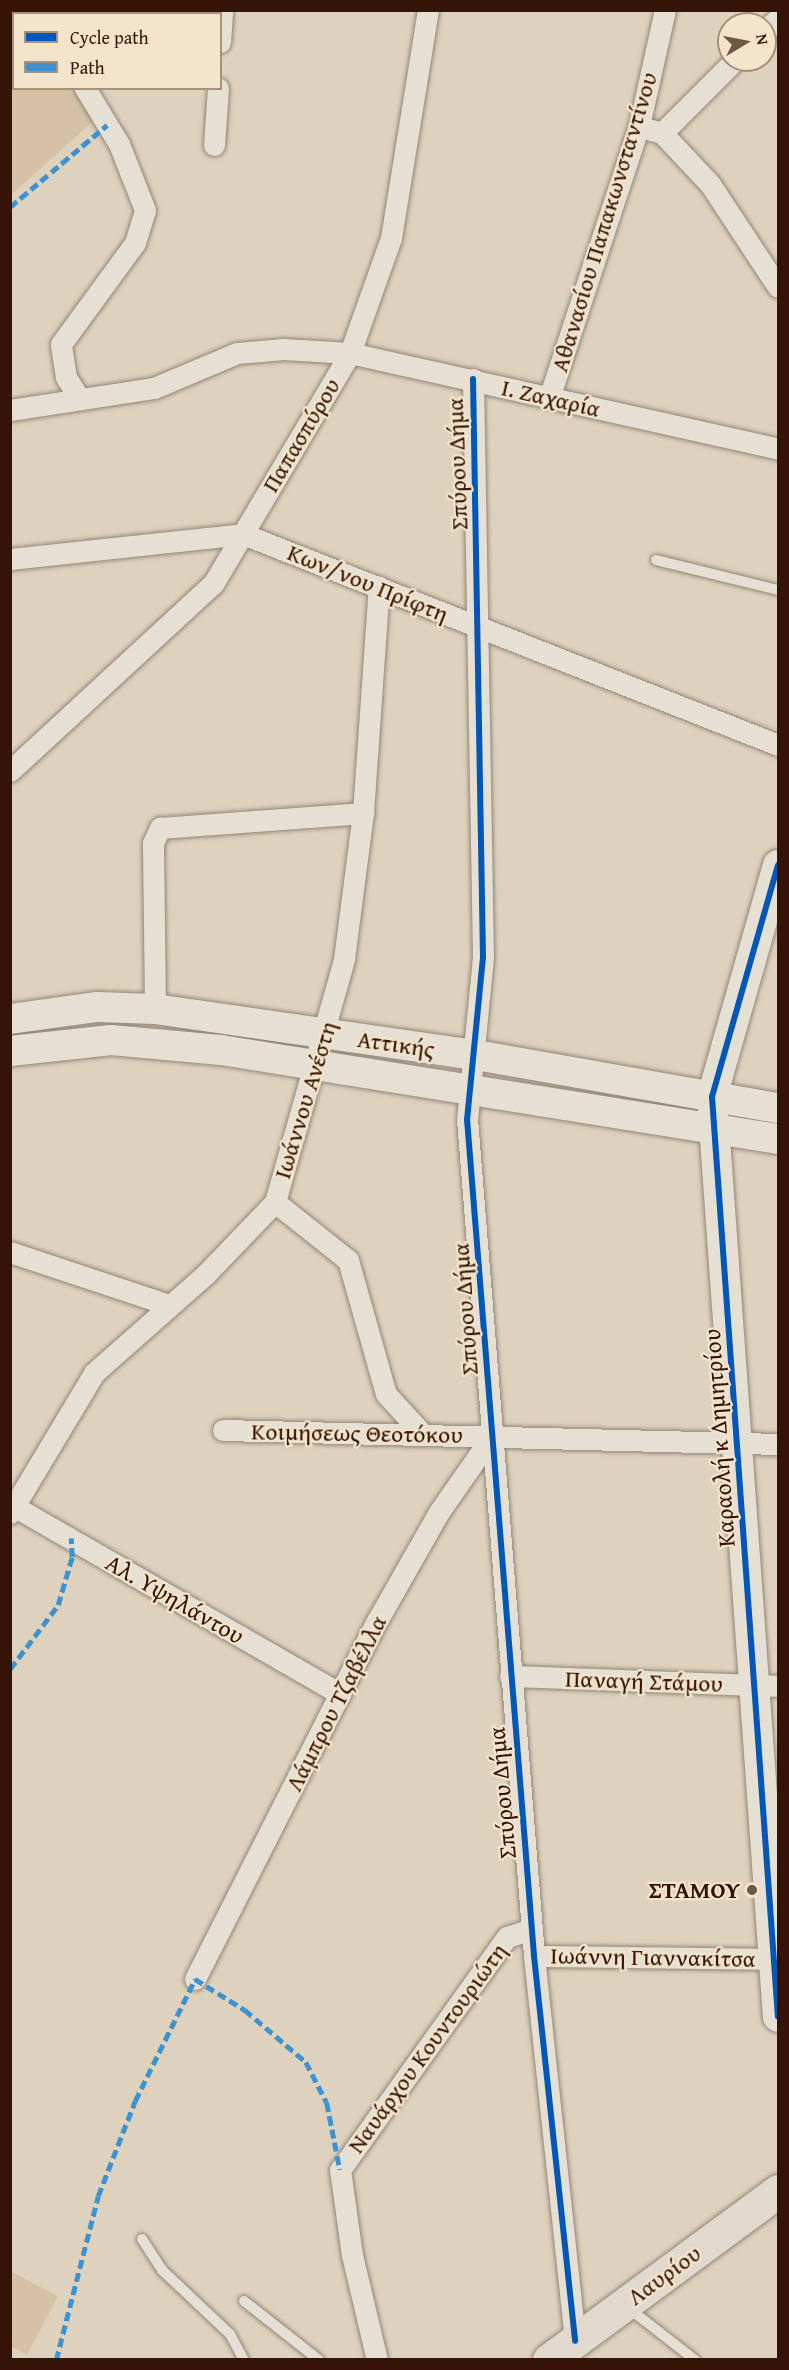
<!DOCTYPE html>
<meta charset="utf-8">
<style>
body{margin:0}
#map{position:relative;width:789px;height:2370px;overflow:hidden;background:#dfd2bd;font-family:"Gentium Book Plus",serif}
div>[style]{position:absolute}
.green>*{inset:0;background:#d5c2a5}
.roads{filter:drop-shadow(0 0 2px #918678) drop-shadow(0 0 2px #918678)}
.lane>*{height:10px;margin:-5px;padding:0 5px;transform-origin:5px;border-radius:5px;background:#e5dfd4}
.street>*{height:21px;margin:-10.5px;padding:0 10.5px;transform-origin:10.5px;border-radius:10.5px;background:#e5dfd4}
.secondary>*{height:30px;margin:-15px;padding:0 15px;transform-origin:15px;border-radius:15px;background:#e5dfd4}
.primary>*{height:33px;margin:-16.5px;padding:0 16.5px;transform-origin:16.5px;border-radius:16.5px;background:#e1d9cd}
.quiet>*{height:4.5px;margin-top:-2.25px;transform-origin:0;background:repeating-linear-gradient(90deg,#3d93d1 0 9px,transparent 0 13.5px)}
.cycleway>*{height:6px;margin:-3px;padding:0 3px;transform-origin:3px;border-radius:3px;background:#0057b8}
.dots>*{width:16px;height:16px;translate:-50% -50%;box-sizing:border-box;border:3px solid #f3e4cb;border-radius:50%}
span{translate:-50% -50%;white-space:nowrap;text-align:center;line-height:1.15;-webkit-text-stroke:4.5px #f3e4cb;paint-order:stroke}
.street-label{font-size:24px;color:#331405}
.poi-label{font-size:24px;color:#331405;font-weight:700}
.right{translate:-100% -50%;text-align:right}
.frame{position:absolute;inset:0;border:12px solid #331405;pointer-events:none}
.legend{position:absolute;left:12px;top:12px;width:210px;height:78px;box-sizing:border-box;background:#f3e4cb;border:2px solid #a6917c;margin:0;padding:8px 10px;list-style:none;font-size:18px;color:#331405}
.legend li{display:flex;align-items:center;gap:12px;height:30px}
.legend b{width:30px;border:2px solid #a6917c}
.north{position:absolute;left:717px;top:12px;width:60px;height:60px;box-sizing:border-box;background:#f3e4cb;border:2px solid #a6917c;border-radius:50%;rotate:80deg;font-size:16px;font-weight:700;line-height:24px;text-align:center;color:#331405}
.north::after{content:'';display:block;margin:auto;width:21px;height:27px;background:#6f5645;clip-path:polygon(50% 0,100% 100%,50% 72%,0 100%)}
</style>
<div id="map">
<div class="green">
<i style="clip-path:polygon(11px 11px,67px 13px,14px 14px,14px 88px,83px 89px,97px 118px,11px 195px)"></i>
<i style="clip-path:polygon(10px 2271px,58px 2296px,27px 2355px,11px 2346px)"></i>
</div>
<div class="roads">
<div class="lane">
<i style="left:656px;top:560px;width:126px;rotate:13.8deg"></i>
<i style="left:142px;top:2239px;width:37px;rotate:57deg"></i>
<i style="left:162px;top:2270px;width:93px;rotate:43.3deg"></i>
<i style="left:230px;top:2334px;width:30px;rotate:62deg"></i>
<i style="left:244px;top:2301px;width:95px;rotate:38.2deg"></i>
<i style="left:627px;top:2307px;width:86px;rotate:37.9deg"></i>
</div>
<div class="street">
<i style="left:71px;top:10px;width:4px;rotate:90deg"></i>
<i style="left:765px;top:31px;width:18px;rotate:-45deg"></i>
<i style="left:220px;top:42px;width:32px;rotate:-86deg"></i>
<i style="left:651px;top:130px;width:11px;rotate:15deg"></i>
<i style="left:662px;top:133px;width:103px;rotate:-45deg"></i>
<i style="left:662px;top:133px;width:70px;rotate:46.7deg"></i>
<i style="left:710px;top:184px;width:123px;rotate:56.6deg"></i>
<i style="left:214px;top:145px;width:57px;rotate:-86deg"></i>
<i style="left:473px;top:379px;width:578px;rotate:89.01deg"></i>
<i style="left:483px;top:957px;width:163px;rotate:95.6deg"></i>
<i style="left:467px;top:1119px;width:840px;rotate:85.42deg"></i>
<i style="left:534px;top:1956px;width:387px;rotate:83.9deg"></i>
<i style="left:79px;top:398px;width:25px;rotate:-122deg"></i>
<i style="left:66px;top:377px;width:33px;rotate:-99deg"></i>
<i style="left:61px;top:344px;width:125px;rotate:-53.8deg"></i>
<i style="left:135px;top:243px;width:34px;rotate:-73deg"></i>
<i style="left:145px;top:210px;width:71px;rotate:-111.5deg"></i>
<i style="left:119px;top:144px;width:66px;rotate:-121.3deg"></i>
<i style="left:549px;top:398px;width:287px;rotate:-71.7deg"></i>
<i style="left:639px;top:126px;width:119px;rotate:-77.4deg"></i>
<i style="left:10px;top:410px;width:146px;rotate:-8.7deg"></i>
<i style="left:154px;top:388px;width:90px;rotate:-22.9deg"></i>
<i style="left:237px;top:353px;width:47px;rotate:-4.9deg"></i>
<i style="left:284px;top:349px;width:66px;rotate:3.5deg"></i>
<i style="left:350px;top:353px;width:439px;rotate:12.6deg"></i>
<i style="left:10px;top:559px;width:234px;rotate:-6.1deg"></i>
<i style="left:243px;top:534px;width:575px;rotate:21.52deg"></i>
<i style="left:10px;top:771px;width:276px;rotate:-42.7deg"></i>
<i style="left:213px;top:584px;width:269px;rotate:-59.3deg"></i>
<i style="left:350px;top:353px;width:122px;rotate:-70.4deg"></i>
<i style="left:391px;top:238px;width:231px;rotate:-80.8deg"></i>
<i style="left:155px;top:1009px;width:166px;rotate:-90.7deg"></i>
<i style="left:153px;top:843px;width:17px;rotate:-65deg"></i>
<i style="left:160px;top:828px;width:204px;rotate:-4.2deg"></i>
<i style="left:275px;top:1202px;width:93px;rotate:38.5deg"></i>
<i style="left:348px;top:1260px;width:139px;rotate:74.2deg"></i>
<i style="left:386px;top:1394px;width:52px;rotate:47.4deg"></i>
<i style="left:10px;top:1252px;width:168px;rotate:18.4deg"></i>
<i style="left:223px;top:1430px;width:555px;rotate:1.44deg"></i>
<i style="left:10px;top:1504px;width:381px;rotate:29.9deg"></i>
<i style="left:10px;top:1513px;width:163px;rotate:-59deg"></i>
<i style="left:94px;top:1373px;width:149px;rotate:-41.5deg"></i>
<i style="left:206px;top:1274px;width:100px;rotate:-46.2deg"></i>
<i style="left:275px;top:1202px;width:253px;rotate:-74.1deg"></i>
<i style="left:344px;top:959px;width:147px;rotate:-82.6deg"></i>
<i style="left:363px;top:813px;width:227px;rotate:-86deg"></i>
<i style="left:510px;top:1676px;width:268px;rotate:2.1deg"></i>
<i style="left:534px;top:1956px;width:239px;rotate:0.7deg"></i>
<i style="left:195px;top:1979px;width:402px;rotate:-63.1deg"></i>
<i style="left:377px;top:1621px;width:125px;rotate:-60.4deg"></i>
<i style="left:439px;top:1512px;width:93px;rotate:-55.1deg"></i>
<i style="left:377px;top:2360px;width:108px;rotate:-103.4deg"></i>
<i style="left:352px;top:2255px;width:86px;rotate:-98deg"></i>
<i style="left:340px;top:2170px;width:287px;rotate:-54.4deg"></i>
<i style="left:507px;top:1937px;width:25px;rotate:-18deg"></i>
</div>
<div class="secondary">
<i style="left:778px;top:865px;width:241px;rotate:105.9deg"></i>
<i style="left:712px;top:1097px;width:922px;rotate:85.9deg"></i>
<i style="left:10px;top:1019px;width:88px;rotate:-7.9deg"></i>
<i style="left:97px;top:1007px;width:58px;rotate:2deg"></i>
<i style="left:155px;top:1009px;width:324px;rotate:8.2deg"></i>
<i style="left:476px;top:1055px;width:307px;rotate:10deg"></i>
<i style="left:10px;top:1051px;width:102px;rotate:-6.2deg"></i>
<i style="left:111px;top:1040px;width:110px;rotate:5.2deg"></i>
<i style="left:221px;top:1050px;width:564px;rotate:9.08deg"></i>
</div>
<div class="primary">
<i style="left:549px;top:2360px;width:285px;rotate:-36.4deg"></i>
</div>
</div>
<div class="quiet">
<i style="left:10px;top:207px;width:127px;rotate:-40.2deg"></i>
<i style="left:10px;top:1669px;width:80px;rotate:-53.1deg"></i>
<i style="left:58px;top:1605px;width:50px;rotate:-73.7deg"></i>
<i style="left:72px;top:1557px;width:19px;rotate:-93deg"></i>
<i style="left:56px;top:2360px;width:169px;rotate:-75.6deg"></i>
<i style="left:98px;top:2196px;width:102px;rotate:-68.7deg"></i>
<i style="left:135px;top:2101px;width:136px;rotate:-63.8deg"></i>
<i style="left:195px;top:1979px;width:59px;rotate:31.8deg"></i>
<i style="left:245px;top:2010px;width:80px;rotate:40.4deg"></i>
<i style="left:306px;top:2062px;width:46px;rotate:62.9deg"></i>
<i style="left:327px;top:2103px;width:68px;rotate:79deg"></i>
</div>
<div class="cycleway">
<i style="left:473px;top:379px;width:578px;rotate:89.01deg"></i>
<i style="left:483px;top:957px;width:163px;rotate:95.6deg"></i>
<i style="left:467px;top:1119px;width:840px;rotate:85.42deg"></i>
<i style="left:534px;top:1956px;width:387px;rotate:83.9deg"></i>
<i style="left:778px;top:865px;width:241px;rotate:105.9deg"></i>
<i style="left:712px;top:1097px;width:922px;rotate:85.9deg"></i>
</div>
<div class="dots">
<i style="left:752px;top:1890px;background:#6f5645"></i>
</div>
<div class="street-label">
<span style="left:604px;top:222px;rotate:-73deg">Αθανασίου Παπακωνσταντίνου</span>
<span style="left:551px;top:398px;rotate:13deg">Ι. Ζαχαρία</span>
<span style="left:301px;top:435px;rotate:-59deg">Παπασπύρου</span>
<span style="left:457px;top:464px;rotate:-92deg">Σπύρου Δήμα</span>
<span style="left:368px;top:583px;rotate:22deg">Κων/νου Πρίφτη</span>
<span style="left:396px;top:1044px;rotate:8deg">Αττικής</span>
<span style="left:305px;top:1100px;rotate:-73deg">Ιωάννου Ανέστη</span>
<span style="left:465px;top:1309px;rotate:-94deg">Σπύρου Δήμα</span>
<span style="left:357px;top:1433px;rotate:1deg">Κοιμήσεως Θεοτόκου</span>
<span style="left:719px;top:1438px;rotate:-94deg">Καραολή κ Δημητρίου</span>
<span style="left:175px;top:1599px;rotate:30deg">Αλ. Υψηλάντου</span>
<span style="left:644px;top:1681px;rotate:2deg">Παναγή Στάμου</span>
<span style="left:336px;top:1703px;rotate:-63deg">Λάμπρου Τζαβέλλα</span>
<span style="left:502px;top:1793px;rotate:-95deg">Σπύρου Δήμα</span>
<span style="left:653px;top:1957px;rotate:1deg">Ιωάννη Γιαννακίτσα</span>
<span style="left:427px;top:2048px;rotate:-54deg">Ναυάρχου Κουντουριώτη</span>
<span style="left:664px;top:2275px;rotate:-36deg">Λαυρίου</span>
</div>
<div class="poi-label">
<span class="right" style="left:740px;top:1890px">ΣΤΑΜΟΥ</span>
</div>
<div class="frame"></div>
<ul class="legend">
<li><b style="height:8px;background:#0057b8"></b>Cycle path</li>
<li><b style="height:8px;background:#3d93d1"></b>Path</li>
</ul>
<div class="north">N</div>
</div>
